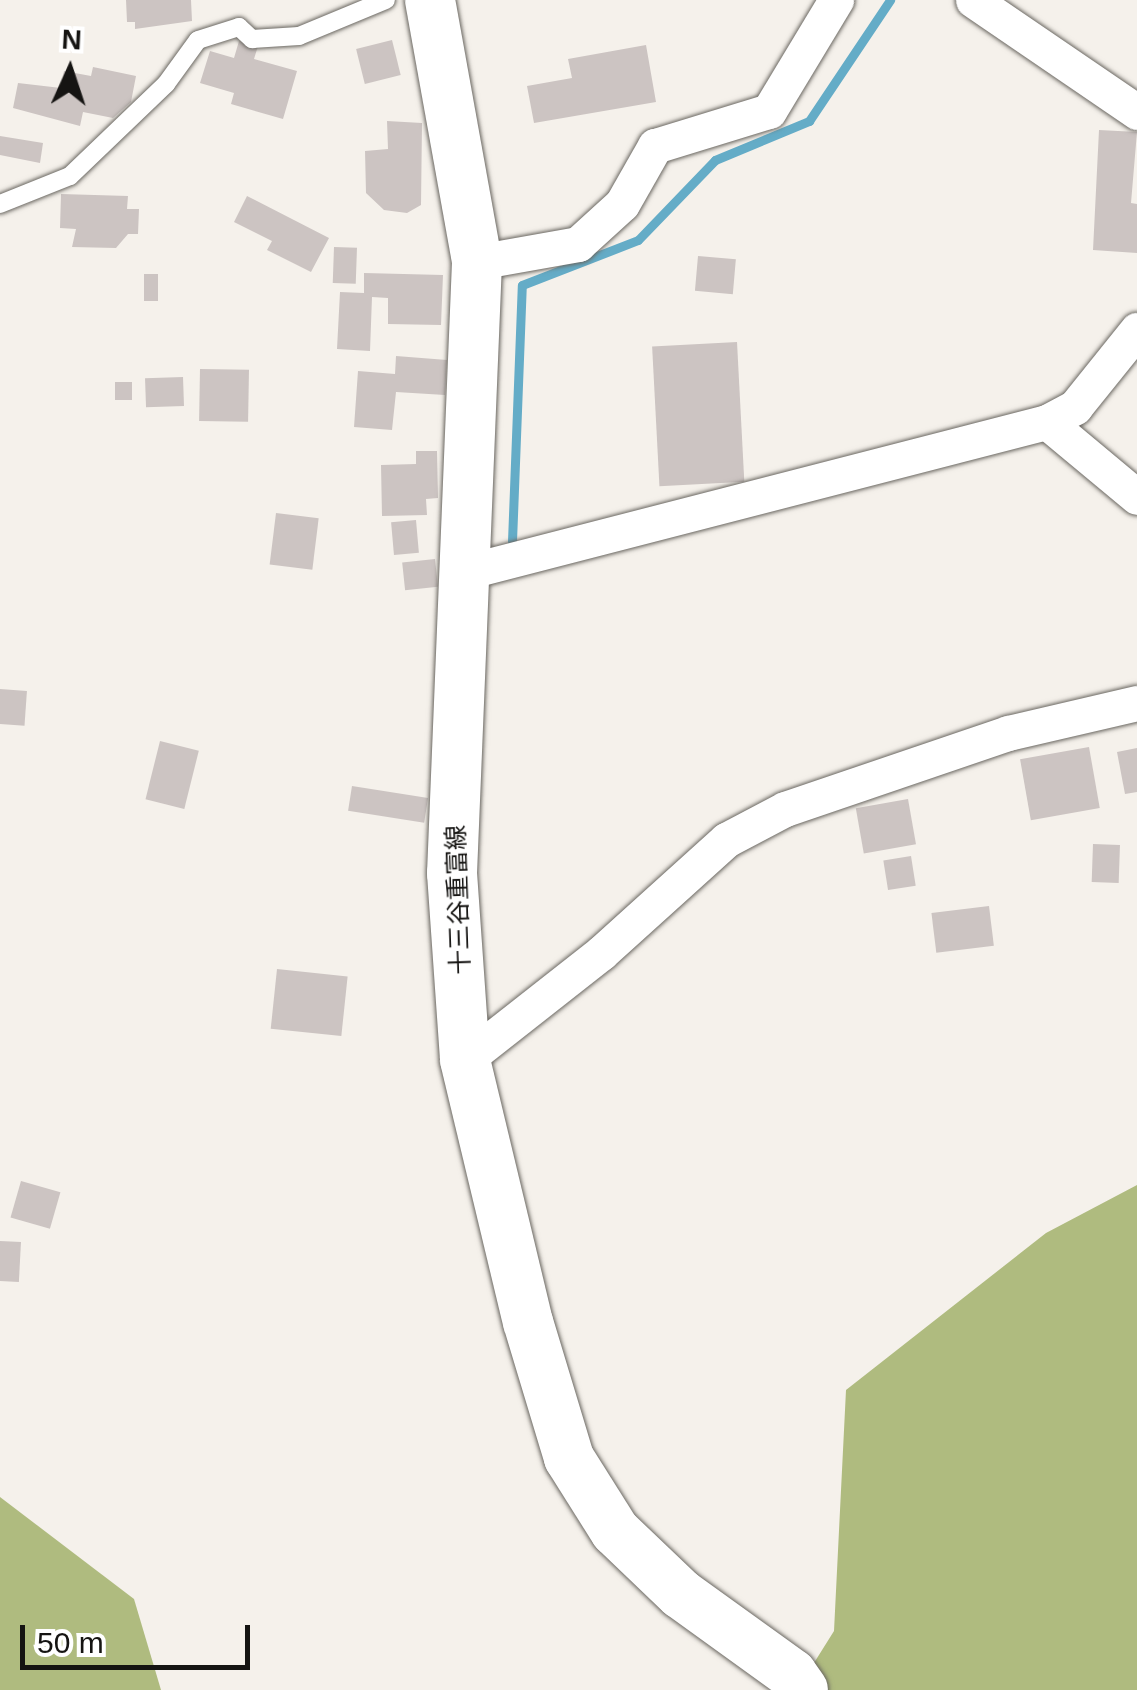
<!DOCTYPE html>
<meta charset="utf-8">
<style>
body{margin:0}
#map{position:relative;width:1137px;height:1690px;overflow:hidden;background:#f5f1eb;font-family:Arial,"Noto Sans JP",sans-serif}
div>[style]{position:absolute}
.forest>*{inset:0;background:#afbb7f}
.stream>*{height:9px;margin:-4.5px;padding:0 4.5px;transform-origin:4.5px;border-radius:4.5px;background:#64acc7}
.building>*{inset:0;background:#ccc4c2;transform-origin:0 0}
.roads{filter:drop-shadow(0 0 2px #6a6761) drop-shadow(0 0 2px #6a6761)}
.lane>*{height:18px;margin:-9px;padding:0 9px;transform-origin:9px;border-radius:9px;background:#fff}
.street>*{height:35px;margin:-17.5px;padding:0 17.5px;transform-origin:17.5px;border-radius:17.5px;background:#fff}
.secondary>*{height:50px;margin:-25px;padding:0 25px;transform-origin:25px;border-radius:25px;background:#fff}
span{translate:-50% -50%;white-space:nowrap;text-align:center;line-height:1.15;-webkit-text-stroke:8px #fff;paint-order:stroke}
.street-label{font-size:25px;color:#151412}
.north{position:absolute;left:20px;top:20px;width:100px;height:100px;-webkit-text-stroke:8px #fff;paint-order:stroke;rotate:3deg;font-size:28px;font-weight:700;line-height:40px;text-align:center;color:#151412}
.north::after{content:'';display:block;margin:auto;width:35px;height:45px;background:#151412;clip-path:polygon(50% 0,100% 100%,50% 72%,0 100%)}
.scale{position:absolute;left:20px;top:1625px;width:230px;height:45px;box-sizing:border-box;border:5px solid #151412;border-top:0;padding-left:12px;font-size:30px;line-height:35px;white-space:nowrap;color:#151412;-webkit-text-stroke:8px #fff;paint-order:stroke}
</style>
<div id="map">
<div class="forest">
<i style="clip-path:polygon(1137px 1185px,1137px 1690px,797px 1690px,834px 1631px,846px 1390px,1046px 1233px)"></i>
<i style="clip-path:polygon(0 1497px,134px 1599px,161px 1690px,0 1690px)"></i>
</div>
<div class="stream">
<i style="left:512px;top:541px;width:256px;rotate:-87.8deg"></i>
<i style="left:522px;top:285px;width:124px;rotate:-21.2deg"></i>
<i style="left:638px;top:240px;width:111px;rotate:-46.1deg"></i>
<i style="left:715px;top:160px;width:102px;rotate:-22.5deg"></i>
<i style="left:809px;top:121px;width:146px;rotate:-56.2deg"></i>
</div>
<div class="building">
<i style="clip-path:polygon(126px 0,191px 0,192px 21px,135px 29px,135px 22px,127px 22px)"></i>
<i style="left:392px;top:40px;width:36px;height:37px;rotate:76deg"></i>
<i style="clip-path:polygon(239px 41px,258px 46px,254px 59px,297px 71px,283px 119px,231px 104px,234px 93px,200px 83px,210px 51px,234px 58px)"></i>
<i style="clip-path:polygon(646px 45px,656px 102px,534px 123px,527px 86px,572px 78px,568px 59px)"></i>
<i style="clip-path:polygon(93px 67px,136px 76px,131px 102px,113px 118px,83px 112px,80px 126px,13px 108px,18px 83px,61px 88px,64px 71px,91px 76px)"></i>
<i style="clip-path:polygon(387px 121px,422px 123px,421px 205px,407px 213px,384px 210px,366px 193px,365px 151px,388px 149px)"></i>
<i style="clip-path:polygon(1099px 130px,1137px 132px,1131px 203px,1137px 204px,1137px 253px,1093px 250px)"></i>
<i style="clip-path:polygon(0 136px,43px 143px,40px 163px,0 155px)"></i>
<i style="clip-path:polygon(61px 194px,128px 196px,127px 209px,139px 209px,138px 234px,128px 234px,116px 248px,72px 247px,76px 229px,60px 228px)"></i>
<i style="clip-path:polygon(247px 196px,329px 238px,311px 272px,267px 250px,272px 241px,234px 222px)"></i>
<i style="left:334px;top:247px;width:23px;height:36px;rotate:2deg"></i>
<i style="left:698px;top:256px;width:38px;height:35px;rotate:5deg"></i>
<i style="clip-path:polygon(364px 273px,443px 275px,441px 325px,388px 324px,388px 298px,372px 297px,370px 351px,337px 349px,340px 292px,364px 293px)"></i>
<i style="left:144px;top:274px;width:14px;height:27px"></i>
<i style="left:737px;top:342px;width:140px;height:85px;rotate:87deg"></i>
<i style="clip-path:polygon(396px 356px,447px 360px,445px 395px,396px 392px,392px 430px,354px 427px,358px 371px,395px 374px)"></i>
<i style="left:200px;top:369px;width:49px;height:52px;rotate:1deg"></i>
<i style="left:183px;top:377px;width:29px;height:38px;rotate:88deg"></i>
<i style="left:132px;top:382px;width:18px;height:17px;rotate:90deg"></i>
<i style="clip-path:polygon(416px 451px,437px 451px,438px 498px,426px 499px,427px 515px,382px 516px,381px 465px,416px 464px)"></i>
<i style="left:276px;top:513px;width:43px;height:52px;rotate:7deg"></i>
<i style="left:416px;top:520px;width:33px;height:25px;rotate:85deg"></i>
<i style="left:435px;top:559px;width:28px;height:33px;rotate:84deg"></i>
<i style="left:0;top:689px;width:27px;height:35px;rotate:4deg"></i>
<i style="left:160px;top:741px;width:40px;height:60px;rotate:14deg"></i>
<i style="left:1089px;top:747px;width:62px;height:70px;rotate:80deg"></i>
<i style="clip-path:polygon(1137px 748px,1137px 792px,1125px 794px,1117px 752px)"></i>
<i style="left:352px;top:786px;width:77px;height:25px;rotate:9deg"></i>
<i style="left:908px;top:799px;width:46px;height:53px;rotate:80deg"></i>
<i style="left:1093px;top:844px;width:27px;height:38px;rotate:2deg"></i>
<i style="left:911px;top:856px;width:30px;height:28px;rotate:81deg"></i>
<i style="left:989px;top:906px;width:40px;height:58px;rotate:83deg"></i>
<i style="left:277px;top:969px;width:71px;height:60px;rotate:6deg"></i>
<i style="left:21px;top:1181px;width:41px;height:38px;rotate:16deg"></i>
<i style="left:0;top:1241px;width:21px;height:40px;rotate:3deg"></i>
</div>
<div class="roads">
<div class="lane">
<i style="left:0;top:204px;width:75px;rotate:-21.8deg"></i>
<i style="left:70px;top:176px;width:133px;rotate:-43.8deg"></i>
<i style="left:166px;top:84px;width:54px;rotate:-54deg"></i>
<i style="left:198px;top:40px;width:43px;rotate:-17.6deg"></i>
<i style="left:239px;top:27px;width:18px;rotate:43deg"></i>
<i style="left:252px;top:39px;width:47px;rotate:-3.7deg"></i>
<i style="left:299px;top:36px;width:94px;rotate:-22.5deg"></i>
</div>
<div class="street">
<i style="left:973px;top:0;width:199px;rotate:34.3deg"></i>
<i style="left:477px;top:262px;width:103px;rotate:-10.1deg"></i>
<i style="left:578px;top:244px;width:59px;rotate:-42.3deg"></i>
<i style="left:622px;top:204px;width:67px;rotate:-60.4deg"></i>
<i style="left:655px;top:146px;width:119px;rotate:-17.1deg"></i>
<i style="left:769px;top:111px;width:130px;rotate:-58.9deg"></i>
<i style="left:1047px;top:422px;width:117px;rotate:39.8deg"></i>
<i style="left:469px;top:571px;width:597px;rotate:-14.46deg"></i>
<i style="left:1047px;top:422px;width:32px;rotate:-28deg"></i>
<i style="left:1075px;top:407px;width:99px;rotate:-51.2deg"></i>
<i style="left:465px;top:1060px;width:173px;rotate:-38.2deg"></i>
<i style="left:601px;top:953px;width:169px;rotate:-42.1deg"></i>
<i style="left:726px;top:840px;width:67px;rotate:-27.7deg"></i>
<i style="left:785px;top:809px;width:236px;rotate:-18.8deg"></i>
<i style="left:1008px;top:733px;width:132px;rotate:-13.1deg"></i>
</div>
<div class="secondary">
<i style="left:430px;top:0;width:266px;rotate:79.8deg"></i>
<i style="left:477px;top:262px;width:612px;rotate:92.34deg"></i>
<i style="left:452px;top:873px;width:187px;rotate:86deg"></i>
<i style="left:465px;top:1060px;width:269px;rotate:76.5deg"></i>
<i style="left:528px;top:1322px;width:142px;rotate:73.2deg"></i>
<i style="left:569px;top:1458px;width:86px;rotate:57.8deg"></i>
<i style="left:615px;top:1531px;width:91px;rotate:43.7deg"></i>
<i style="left:681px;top:1594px;width:137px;rotate:35.8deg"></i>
<i style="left:792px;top:1674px;width:19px;rotate:55deg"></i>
</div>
</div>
<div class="street-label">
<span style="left:458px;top:900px;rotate:-92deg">十三谷重富線</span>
</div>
<div class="north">N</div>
<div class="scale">50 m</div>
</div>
